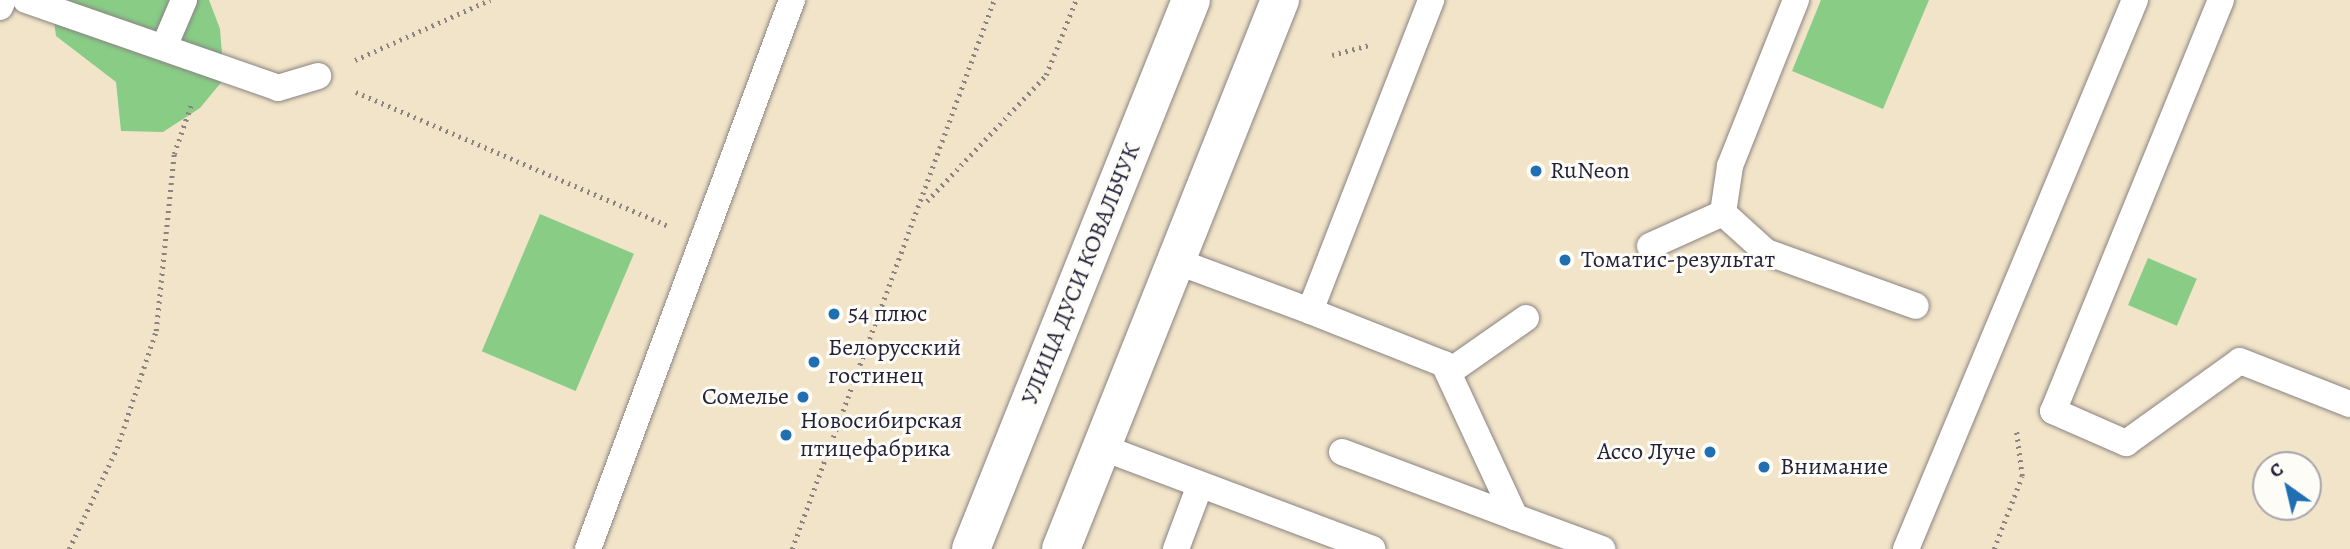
<!DOCTYPE html>
<meta charset="utf-8">
<style>
body{margin:0}
#map{position:relative;width:2350px;height:549px;overflow:hidden;background:#f2e4c8;font-family:Alegreya,serif}
div>[style]{position:absolute}
.green>*{inset:0;background:#88cc86;transform-origin:0 0}
.path>*{height:4.5px;margin-top:-2.25px;transform-origin:0;background:repeating-linear-gradient(90deg,#8a8382 0 2px,transparent 0 7px)}
.roads{filter:drop-shadow(0 0 2px #8a8382) drop-shadow(0 0 2px #8a8382)}
.lane>*{height:26px;margin:-13px;padding:0 13px;transform-origin:13px;border-radius:13px;background:#fff}
.primary>*{height:38px;margin:-19px;padding:0 19px;transform-origin:19px;border-radius:19px;background:#fff}
.dots>*{width:19px;height:19px;translate:-50% -50%;box-sizing:border-box;border:4px solid #fdfcf7;border-radius:50%}
span{translate:-50% -50%;white-space:nowrap;text-align:center;line-height:1.15;-webkit-text-stroke:6px #fdfcf7;paint-order:stroke}
.poi-label{font-size:24px;color:#22223b}
.left{translate:0 -50%;text-align:left}
.right{translate:-100% -50%;text-align:right}
.street-label{font-size:24px;color:#22223b}
.north{position:absolute;left:2252px;top:451px;width:70px;height:70px;box-sizing:border-box;background:#fdfcf7;border:2px solid #a5a5ac;border-radius:50%;rotate:326deg;font-size:19px;font-weight:700;line-height:28px;text-align:center;color:#22223b}
.north::after{content:'';display:block;margin:auto;width:24px;height:32px;background:#1f6fb2;clip-path:polygon(50% 0,100% 100%,50% 72%,0 100%)}
</style>
<div id="map">
<div class="green">
<i style="clip-path:polygon(51px 0,209px 0,220px 29px,224px 79px,200px 108px,163px 132px,121px 131px,116px 82px,56px 36px)"></i>
<i style="clip-path:polygon(1821px 0,1929px 0,1883px 109px,1792px 71px)"></i>
<i style="left:540px;top:214px;width:102px;height:149px;rotate:23deg"></i>
<i style="left:2148px;top:258px;width:53px;height:51px;rotate:23deg"></i>
</div>
<div class="path">
<i style="left:1332px;top:55px;width:38px;rotate:-15deg"></i>
<i style="left:355px;top:60px;width:148px;rotate:-24deg"></i>
<i style="left:356px;top:92px;width:338px;rotate:23.2deg"></i>
<i style="left:927px;top:201px;width:173px;rotate:-46.6deg"></i>
<i style="left:1046px;top:75px;width:81px;rotate:-68.2deg"></i>
<i style="left:69px;top:549px;width:112px;rotate:-64.6deg"></i>
<i style="left:117px;top:448px;width:123px;rotate:-71.6deg"></i>
<i style="left:156px;top:331px;width:178px;rotate:-84.2deg"></i>
<i style="left:174px;top:154px;width:55px;rotate:-70.9deg"></i>
<i style="left:792px;top:549px;width:585px;rotate:-69.8deg"></i>
<i style="left:1994px;top:549px;width:78px;rotate:-69deg"></i>
<i style="left:2022px;top:476px;width:47px;rotate:-97.3deg"></i>
</div>
<div class="roads">
<div class="lane">
<i style="left:26px;top:0;width:267px;rotate:19.2deg"></i>
<i style="left:278px;top:88px;width:42px;rotate:-16.7deg"></i>
<i style="left:1796px;top:0;width:179px;rotate:111.7deg"></i>
<i style="left:1730px;top:166px;width:48px;rotate:98.5deg"></i>
<i style="left:1723px;top:213px;width:58px;rotate:42.2deg"></i>
<i style="left:1766px;top:252px;width:159px;rotate:19.8deg"></i>
<i style="left:2221px;top:0;width:444px;rotate:112.2deg"></i>
<i style="left:2053px;top:411px;width:80px;rotate:23.7deg"></i>
<i style="left:2126px;top:443px;width:140px;rotate:-35.7deg"></i>
<i style="left:2240px;top:361px;width:118px;rotate:21.4deg"></i>
<i style="left:0;top:7px;width:8px;rotate:-67deg"></i>
<i style="left:164px;top:47px;width:51px;rotate:-66.9deg"></i>
<i style="left:1650px;top:246px;width:80px;rotate:-24.3deg"></i>
<i style="left:1173px;top:260px;width:146px;rotate:20.4deg"></i>
<i style="left:1310px;top:311px;width:334px;rotate:-68.7deg"></i>
<i style="left:1310px;top:311px;width:144px;rotate:21.6deg"></i>
<i style="left:1444px;top:364px;width:169px;rotate:65.1deg"></i>
<i style="left:1515px;top:517px;width:93px;rotate:20.2deg"></i>
<i style="left:1449px;top:372px;width:94px;rotate:-35deg"></i>
<i style="left:1101px;top:447px;width:290px;rotate:20.6deg"></i>
<i style="left:1342px;top:452px;width:185px;rotate:20.6deg"></i>
<i style="left:588px;top:549px;width:586px;rotate:-69.62deg"></i>
<i style="left:1176px;top:549px;width:68px;rotate:-69.4deg"></i>
<i style="left:1906px;top:549px;width:595px;rotate:-67.36deg"></i>
</div>
<div class="primary">
<i style="left:971px;top:549px;width:591px;rotate:-68.16deg"></i>
<i style="left:1061px;top:549px;width:591px;rotate:-68.25deg"></i>
</div>
</div>
<div class="dots">
<i style="left:1536px;top:171px;background:#1f6fb2"></i>
<i style="left:1565px;top:260px;background:#1f6fb2"></i>
<i style="left:834px;top:314px;background:#1f6fb2"></i>
<i style="left:814px;top:362px;background:#1f6fb2"></i>
<i style="left:803px;top:397px;background:#1f6fb2"></i>
<i style="left:786px;top:435px;background:#1f6fb2"></i>
<i style="left:1710px;top:452px;background:#1f6fb2"></i>
<i style="left:1764px;top:467px;background:#1f6fb2"></i>
</div>
<div class="poi-label">
<span class="left" style="left:1550px;top:171px">RuNeon</span>
<span class="left" style="left:1581px;top:260px">Томатис-результат</span>
<span class="left" style="left:848px;top:314px">54 плюс</span>
<span class="left" style="left:828px;top:362px">Белорусский<br>гостинец</span>
<span class="right" style="left:789px;top:397px">Сомелье</span>
<span class="left" style="left:800px;top:435px">Новосибирская<br>птицефабрика</span>
<span class="right" style="left:1696px;top:452px">Ассо Луче</span>
<span class="left" style="left:1780px;top:467px">Внимание</span>
</div>
<div class="street-label">
<span style="left:1081px;top:274px;rotate:-68deg">УЛИЦА ДУСИ КОВАЛЬЧУК</span>
</div>
<div class="north">С</div>
</div>
